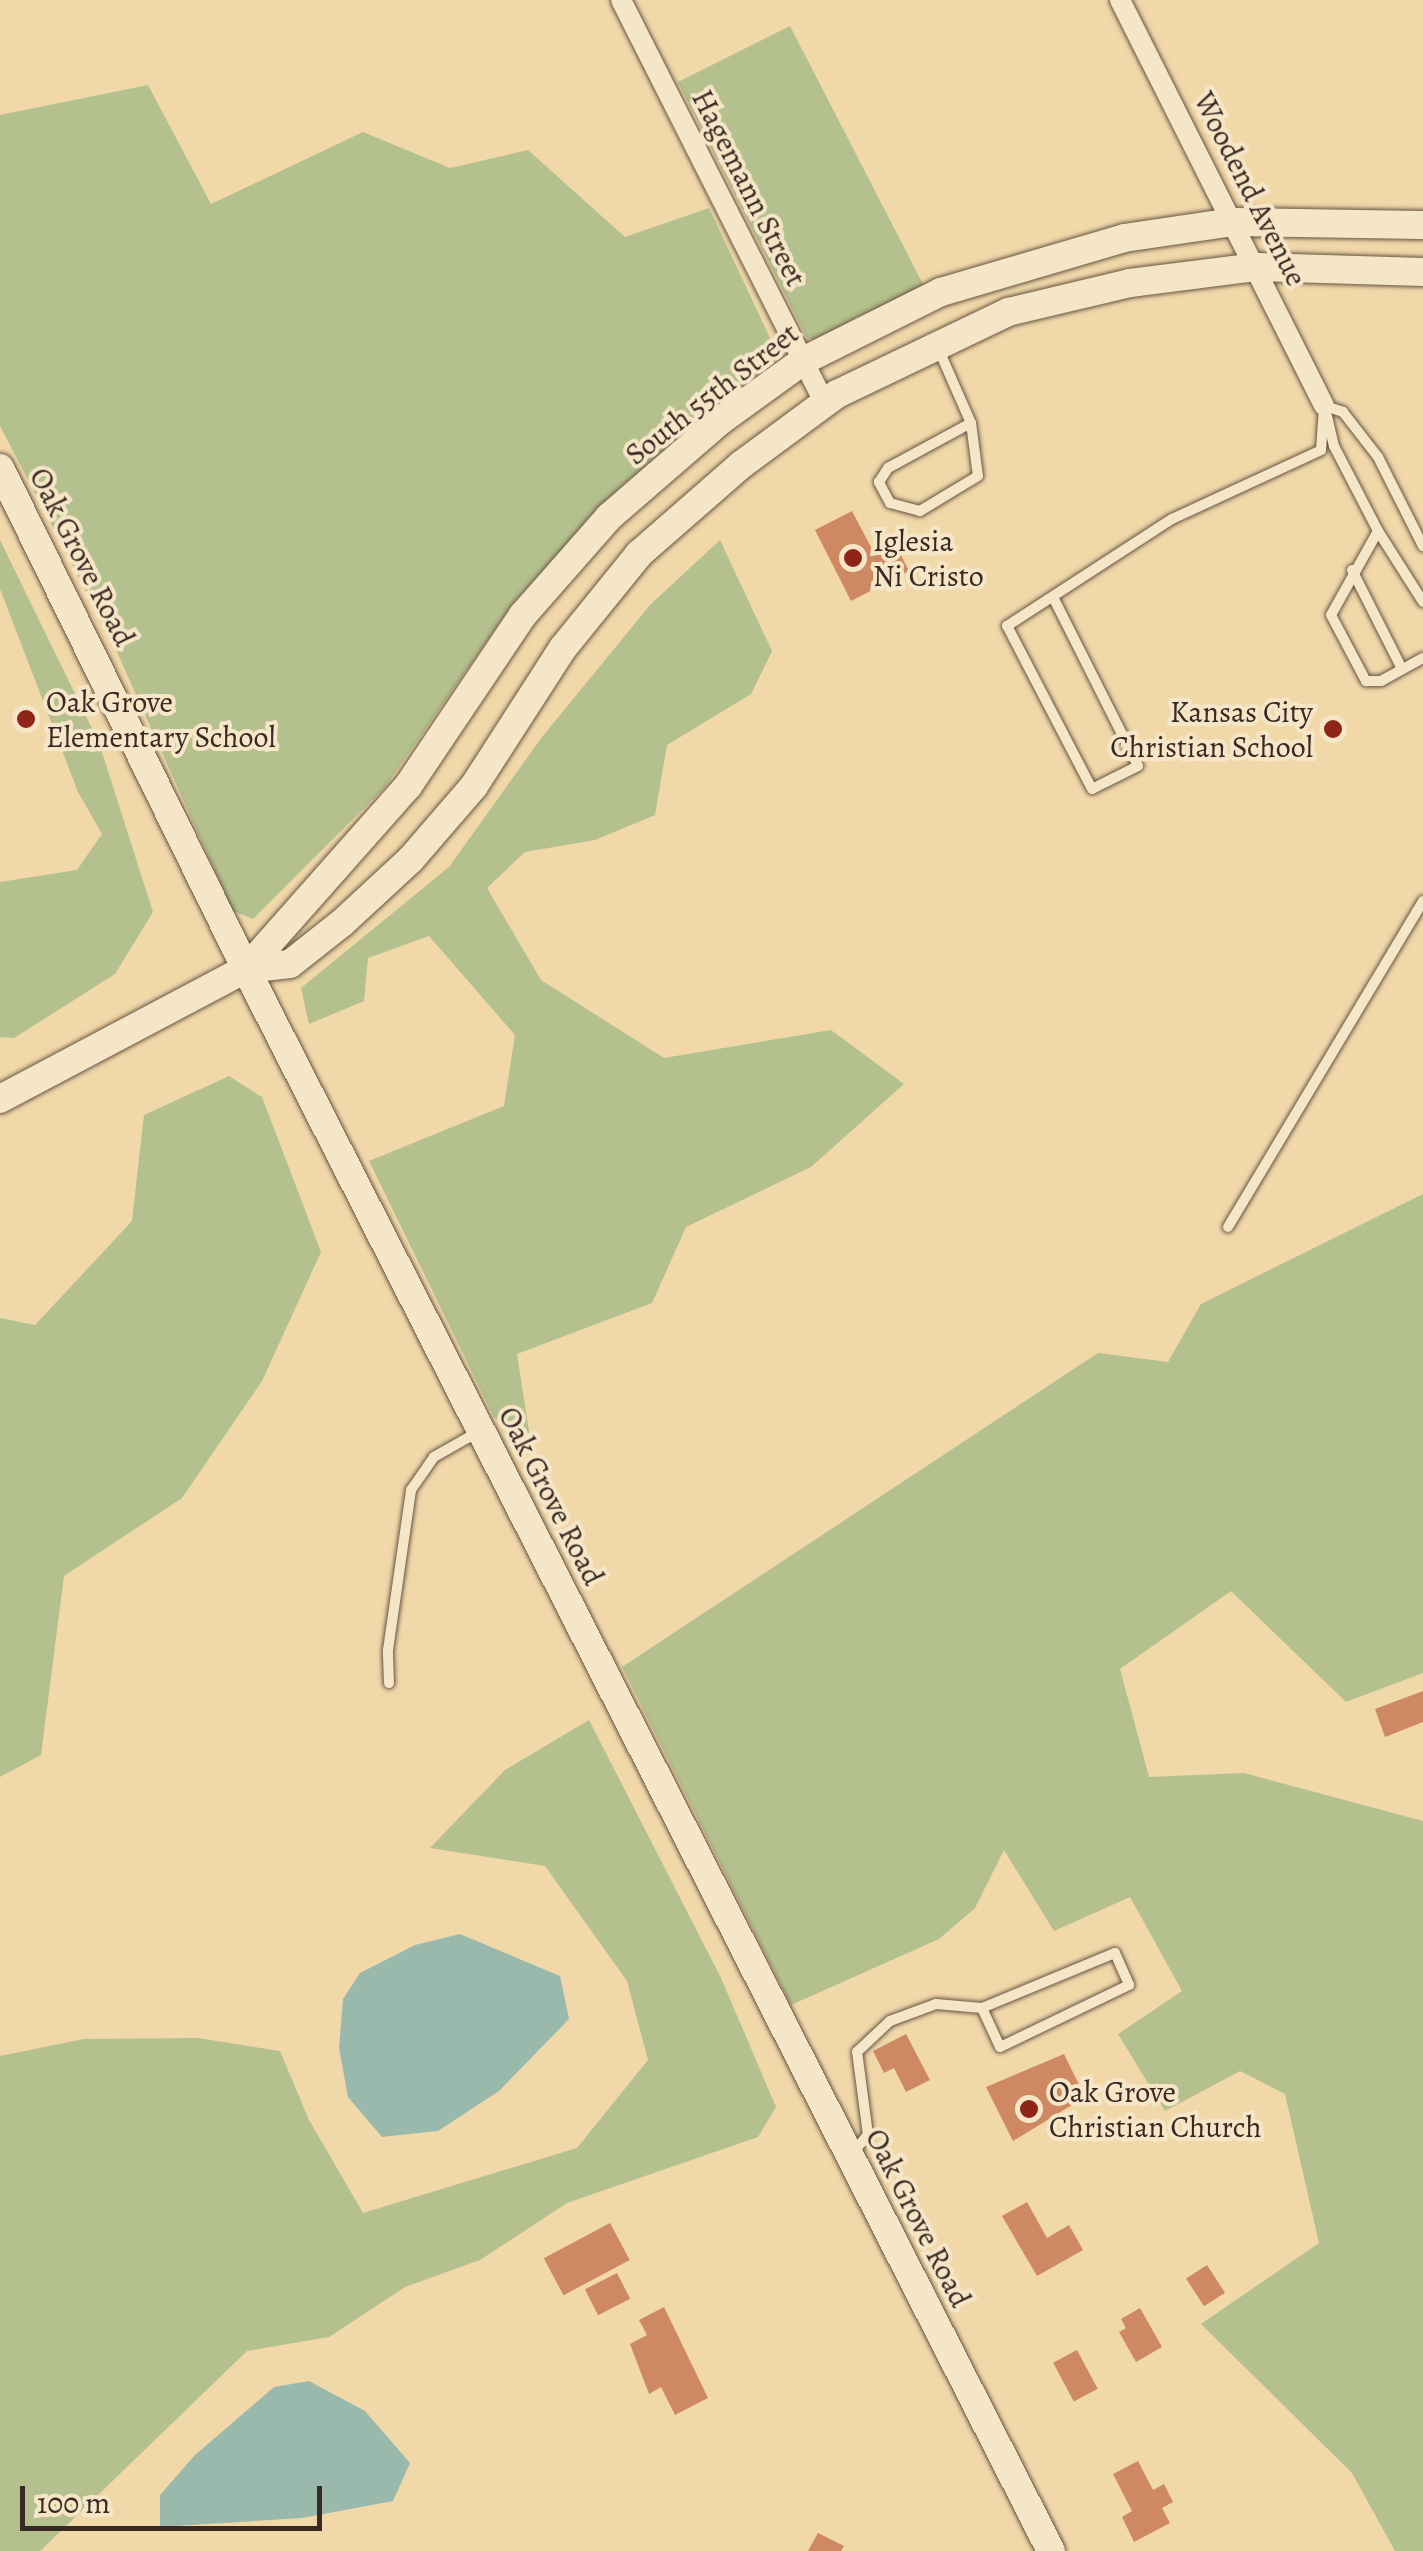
<!DOCTYPE html>
<style>
body{margin:0}
#map{position:relative;width:1423px;height:2551px;overflow:hidden;background:#f0d8a9;font-family:Alegreya,serif}
div>[style]{position:absolute}
.green>*{inset:0;background:#b4c08d}
.water>*{inset:0;background:#9ab9ad}
.building>*{inset:0;background:#ce8963;transform-origin:0 0}
.roads{filter:drop-shadow(0 0 2px #675544) drop-shadow(0 0 2px #675544)}
.lane>*{height:10px;margin:-5px;padding:0 5px;transform-origin:5px;border-radius:5px;background:#f5e6c7}
.street>*{height:20px;margin:-10px;padding:0 10px;transform-origin:10px;border-radius:10px;background:#f5e6c7}
.secondary>*{height:28px;margin:-14px;padding:0 14px;transform-origin:14px;border-radius:14px;background:#f5e6c7}
.dots>*{width:28px;height:28px;translate:-50% -50%;box-sizing:border-box;border:5px solid #f5e6c7;border-radius:50%}
span{translate:-50% -50%;white-space:nowrap;text-align:center;line-height:1.15;-webkit-text-stroke:8px #f5e6c7;paint-order:stroke}
.street-label{font-size:30px;color:#392923}
.poi-label{font-size:30px;color:#392923}
.left{translate:0 -50%;text-align:left}
.right{translate:-100% -50%;text-align:right}
.scale{position:absolute;left:20px;top:2486px;width:302px;height:45px;box-sizing:border-box;border:5px solid #392923;border-top:0;padding-left:12px;font-size:30px;line-height:35px;white-space:nowrap;color:#392923;-webkit-text-stroke:8px #f5e6c7;paint-order:stroke}
</style>
<div id="map">
<div class="green">
<i style="clip-path:polygon(790px 26px,926px 290px,856px 317px,819px 341px,807px 338px,678px 82px)"></i>
<i style="clip-path:polygon(148px 85px,211px 204px,363px 132px,450px 168px,528px 150px,625px 237px,709px 208px,779px 357px,625px 483px,514px 602px,385px 787px,253px 919px,233px 911px,112px 641px,0 426px,0 115px)"></i>
<i style="clip-path:polygon(0 540px,99px 743px,153px 912px,115px 974px,14px 1038px,0 1037px,0 882px,77px 870px,102px 834px,78px 792px,0 589px)"></i>
<i style="clip-path:polygon(720px 540px,772px 651px,751px 694px,667px 745px,655px 815px,595px 840px,525px 852px,487px 888px,541px 980px,664px 1058px,831px 1030px,904px 1084px,811px 1167px,686px 1227px,652px 1303px,517px 1354px,531px 1444px,494px 1417px,369px 1161px,504px 1106px,515px 1035px,429px 936px,368px 958px,364px 1001px,309px 1024px,301px 988px,449px 867px,542px 737px,650px 605px)"></i>
<i style="clip-path:polygon(229px 1076px,262px 1097px,321px 1252px,262px 1381px,182px 1498px,64px 1576px,41px 1755px,0 1777px,0 1318px,35px 1325px,132px 1221px,144px 1115px)"></i>
<i style="clip-path:polygon(1423px 1194px,1423px 1673px,1346px 1702px,1231px 1591px,1120px 1669px,1149px 1777px,1244px 1773px,1423px 1821px,1423px 2551px,1395px 2551px,1352px 2473px,1201px 2324px,1319px 2243px,1285px 2094px,1240px 2071px,1165px 2111px,1118px 2034px,1182px 1991px,1130px 1897px,1054px 1931px,1004px 1850px,975px 1908px,939px 1939px,791px 2005px,622px 1667px,1098px 1353px,1168px 1362px,1201px 1304px)"></i>
<i style="clip-path:polygon(589px 1720px,721px 1978px,776px 2107px,758px 2137px,567px 2203px,480px 2260px,405px 2287px,329px 2337px,247px 2351px,40px 2551px,0 2551px,0 2056px,84px 2039px,198px 2038px,280px 2051px,309px 2120px,363px 2213px,577px 2148px,648px 2060px,627px 1981px,545px 1866px,430px 1848px,505px 1770px)"></i>
</div>
<div class="water">
<i style="clip-path:polygon(460px 1934px,560px 1976px,569px 2019px,499px 2091px,438px 2131px,382px 2137px,348px 2097px,339px 2048px,343px 1999px,360px 1973px,415px 1945px)"></i>
<i style="clip-path:polygon(309px 2381px,365px 2411px,410px 2463px,393px 2501px,302px 2518px,160px 2527px,160px 2495px,195px 2455px,274px 2387px)"></i>
</div>
<div class="building">
<i style="clip-path:polygon(852px 511px,872px 549px,892px 538px,909px 571px,851px 601px,815px 530px)"></i>
<i style="clip-path:polygon(1423px 1691px,1423px 1722px,1385px 1737px,1375px 1709px)"></i>
<i style="clip-path:polygon(906px 2034px,930px 2080px,906px 2092px,894px 2068px,884px 2073px,873px 2051px)"></i>
<i style="clip-path:polygon(1064px 2054px,1085px 2097px,1013px 2141px,986px 2087px)"></i>
<i style="clip-path:polygon(1027px 2202px,1047px 2238px,1069px 2225px,1083px 2250px,1037px 2276px,1002px 2216px)"></i>
<i style="left:610px;top:2223px;width:42px;height:75px;rotate:62deg"></i>
<i style="left:1207px;top:2265px;width:33px;height:25px;rotate:57deg"></i>
<i style="left:617px;top:2273px;width:29px;height:36px;rotate:63deg"></i>
<i style="clip-path:polygon(664px 2307px,708px 2398px,675px 2415px,661px 2387px,649px 2394px,630px 2344px,647px 2335px,639px 2320px)"></i>
<i style="clip-path:polygon(1140px 2308px,1162px 2347px,1136px 2362px,1119px 2332px,1126px 2328px,1121px 2319px)"></i>
<i style="left:1077px;top:2350px;width:44px;height:27px;rotate:62deg"></i>
<i style="clip-path:polygon(1138px 2461px,1153px 2490px,1164px 2484px,1173px 2502px,1162px 2508px,1170px 2523px,1134px 2542px,1122px 2517px,1132px 2511px,1113px 2474px)"></i>
<i style="clip-path:polygon(818px 2533px,844px 2546px,841px 2551px,808px 2551px)"></i>
</div>
<div class="roads">
<div class="lane">
<i style="left:938px;top:348px;width:82px;rotate:66.3deg"></i>
<i style="left:971px;top:423px;width:53px;rotate:82.5deg"></i>
<i style="left:978px;top:476px;width:68px;rotate:148.9deg"></i>
<i style="left:920px;top:511px;width:31px;rotate:-165deg"></i>
<i style="left:890px;top:503px;width:24px;rotate:-118deg"></i>
<i style="left:879px;top:482px;width:17px;rotate:-57deg"></i>
<i style="left:888px;top:468px;width:94px;rotate:-28.5deg"></i>
<i style="left:1325px;top:406px;width:19px;rotate:18deg"></i>
<i style="left:1343px;top:412px;width:57px;rotate:52.1deg"></i>
<i style="left:1378px;top:457px;width:100px;rotate:63.2deg"></i>
<i style="left:1327px;top:416px;width:31px;rotate:77deg"></i>
<i style="left:1334px;top:446px;width:96px;rotate:62.6deg"></i>
<i style="left:1378px;top:531px;width:84px;rotate:57.6deg"></i>
<i style="left:1378px;top:531px;width:96px;rotate:119.2deg"></i>
<i style="left:1331px;top:615px;width:75px;rotate:62.1deg"></i>
<i style="left:1366px;top:681px;width:15px"></i>
<i style="left:1381px;top:681px;width:48px;rotate:-28.7deg"></i>
<i style="left:1352px;top:570px;width:111px;rotate:63.2deg"></i>
<i style="left:1053px;top:597px;width:189px;rotate:63.3deg"></i>
<i style="left:1138px;top:766px;width:51px;rotate:153.4deg"></i>
<i style="left:1092px;top:789px;width:184px;rotate:-117.5deg"></i>
<i style="left:1007px;top:626px;width:197px;rotate:-33deg"></i>
<i style="left:1172px;top:519px;width:164px;rotate:-24.8deg"></i>
<i style="left:1321px;top:450px;width:43px;rotate:-86deg"></i>
<i style="left:1228px;top:1227px;width:380px;rotate:-59.1deg"></i>
<i style="left:389px;top:1683px;width:33px;rotate:-92deg"></i>
<i style="left:388px;top:1650px;width:162px;rotate:-81.8deg"></i>
<i style="left:411px;top:1490px;width:40px;rotate:-55.1deg"></i>
<i style="left:434px;top:1457px;width:53px;rotate:-29.5deg"></i>
<i style="left:851px;top:2155px;width:26px;rotate:-50deg"></i>
<i style="left:868px;top:2135px;width:84px;rotate:-97.5deg"></i>
<i style="left:857px;top:2052px;width:45px;rotate:-43.2deg"></i>
<i style="left:890px;top:2021px;width:49px;rotate:-20.3deg"></i>
<i style="left:936px;top:2004px;width:46px;rotate:5deg"></i>
<i style="left:982px;top:2008px;width:144px;rotate:-22.5deg"></i>
<i style="left:1115px;top:1953px;width:35px;rotate:66deg"></i>
<i style="left:1129px;top:1985px;width:143px;rotate:154.3deg"></i>
<i style="left:1000px;top:2047px;width:43px;rotate:-114.8deg"></i>
</div>
<div class="street">
<i style="left:621px;top:0;width:452px;rotate:63.2deg"></i>
<i style="left:1120px;top:0;width:454px;rotate:63.3deg"></i>
</div>
<div class="secondary">
<i style="left:0;top:468px;width:558px;rotate:63.85deg"></i>
<i style="left:246px;top:969px;width:1775px;rotate:63.03deg"></i>
<i style="left:246px;top:969px;width:244px;rotate:-48.5deg"></i>
<i style="left:408px;top:786px;width:206px;rotate:-56.1deg"></i>
<i style="left:523px;top:615px;width:130px;rotate:-48.7deg"></i>
<i style="left:609px;top:517px;width:147px;rotate:-40.9deg"></i>
<i style="left:720px;top:421px;width:102px;rotate:-35.9deg"></i>
<i style="left:803px;top:361px;width:154px;rotate:-26.6deg"></i>
<i style="left:941px;top:292px;width:191px;rotate:-16.4deg"></i>
<i style="left:1124px;top:238px;width:111px;rotate:-8.3deg"></i>
<i style="left:1234px;top:222px;width:189px;rotate:0.9deg"></i>
<i style="left:0;top:1099px;width:278px;rotate:-27.9deg"></i>
<i style="left:246px;top:969px;width:44px;rotate:-6.5deg"></i>
<i style="left:290px;top:964px;width:66px;rotate:-38.3deg"></i>
<i style="left:342px;top:923px;width:94px;rotate:-42.8deg"></i>
<i style="left:411px;top:859px;width:96px;rotate:-49.2deg"></i>
<i style="left:474px;top:786px;width:164px;rotate:-57.2deg"></i>
<i style="left:563px;top:648px;width:121px;rotate:-51deg"></i>
<i style="left:639px;top:554px;width:135px;rotate:-41.1deg"></i>
<i style="left:741px;top:465px;width:119px;rotate:-36.5deg"></i>
<i style="left:837px;top:394px;width:190px;rotate:-25.6deg"></i>
<i style="left:1008px;top:312px;width:125px;rotate:-13.4deg"></i>
<i style="left:1130px;top:283px;width:128px;rotate:-7.2deg"></i>
<i style="left:1257px;top:267px;width:166px;rotate:1.7deg"></i>
</div>
</div>
<div class="dots">
<i style="left:853px;top:558px;background:#8f2418"></i>
<i style="left:26px;top:719px;background:#8f2418"></i>
<i style="left:1333px;top:729px;background:#8f2418"></i>
<i style="left:1029px;top:2109px;background:#8f2418"></i>
</div>
<div class="street-label">
<span style="left:749px;top:188px;rotate:63deg">Hagemann Street</span>
<span style="left:1250px;top:189px;rotate:63deg">Woodend Avenue</span>
<span style="left:712px;top:394px;rotate:-38deg">South 55th Street</span>
<span style="left:82px;top:557px;rotate:63deg">Oak Grove Road</span>
<span style="left:551px;top:1496px;rotate:63deg">Oak Grove Road</span>
<span style="left:918px;top:2218px;rotate:63deg">Oak Grove Road</span>
</div>
<div class="poi-label">
<span class="left" style="left:873px;top:558px">Iglesia<br>Ni Cristo</span>
<span class="left" style="left:46px;top:719px">Oak Grove<br>Elementary School</span>
<span class="right" style="left:1313px;top:729px">Kansas City<br>Christian School</span>
<span class="left" style="left:1049px;top:2109px">Oak Grove<br>Christian Church</span>
</div>
<div class="scale">100 m</div>
</div>
